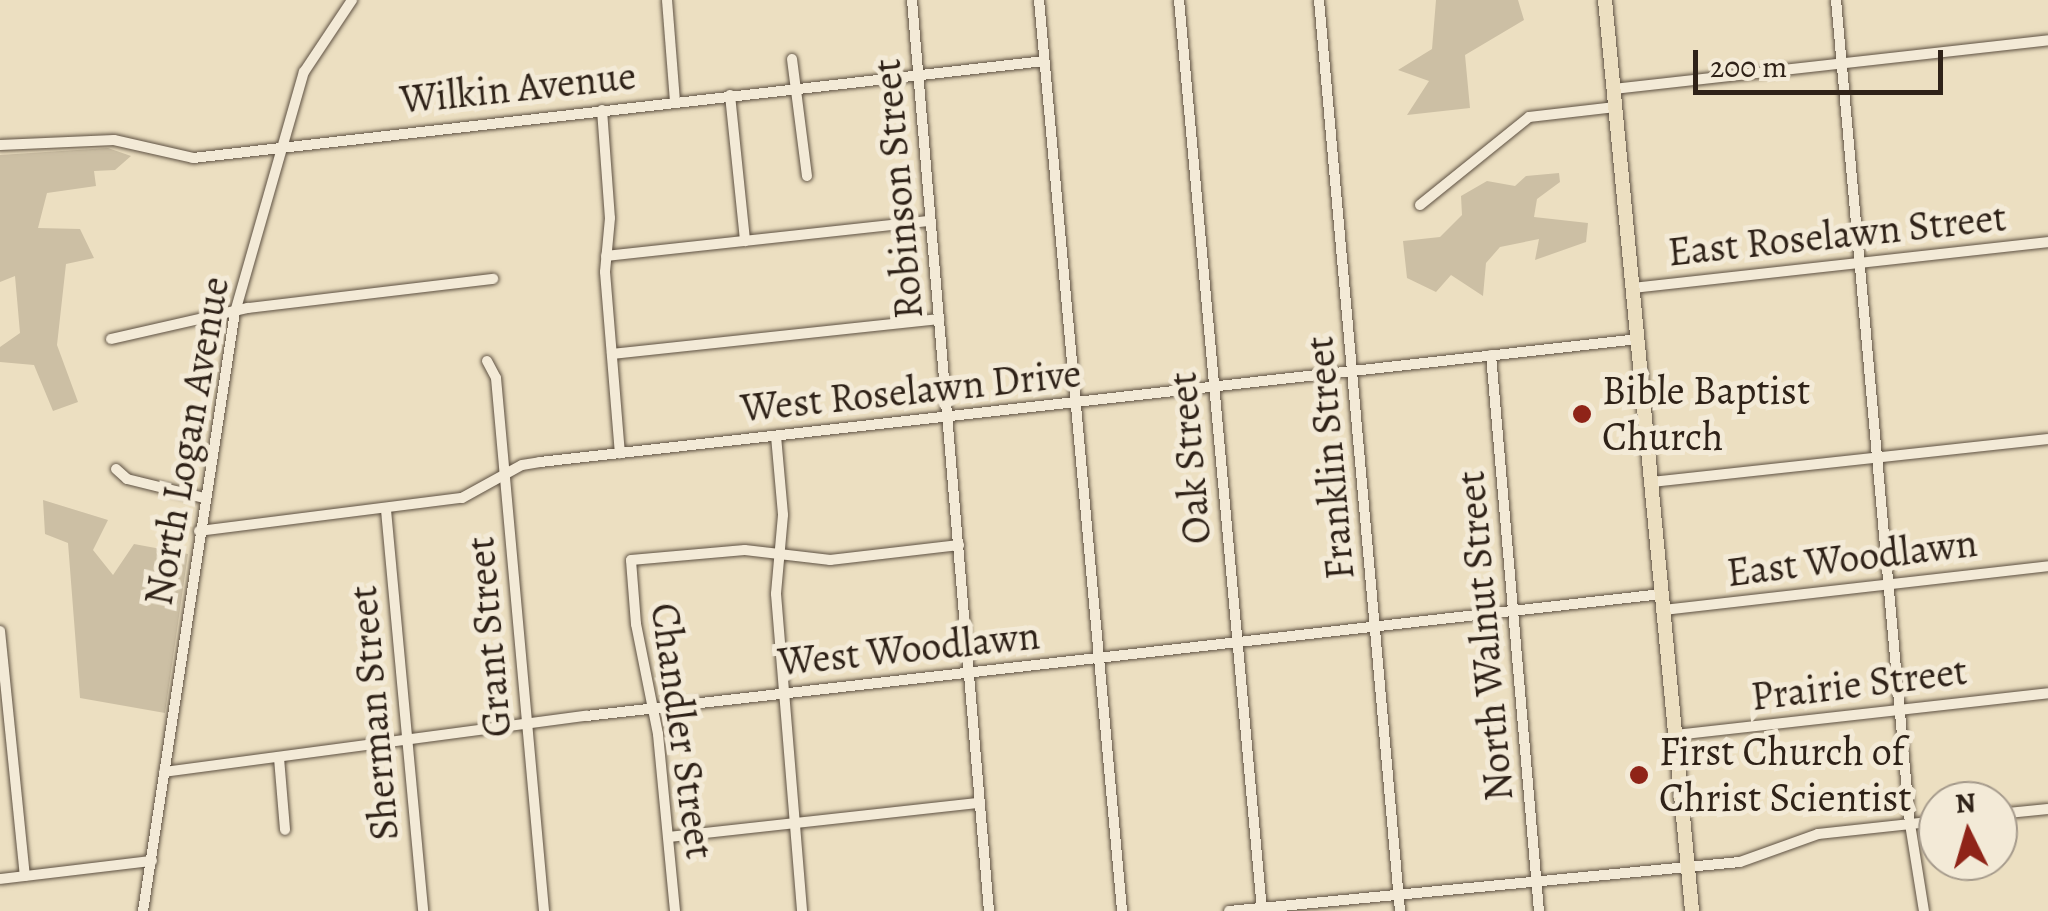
<!DOCTYPE html>
<style>
body{margin:0}
#map{position:relative;width:2048px;height:911px;overflow:hidden;background:#ecdfc1;font-family:Alegreya,serif}
div>[style]{position:absolute}
.green>*{inset:0;background:#ccbfa4}
.roads{filter:drop-shadow(0 0 2px #5e5142) drop-shadow(0 0 2px #5e5142)}
.minor>*{height:10px;margin:-5px;padding:0 5px;transform-origin:5px;border-radius:5px;background:#f3ead7}
.major>*{height:14px;margin:-7px;padding:0 7px;transform-origin:7px;border-radius:7px;background:#ecdfc1}
.dots>*{width:28px;height:28px;translate:-50% -50%;box-sizing:border-box;border:5px solid #f3ead7;border-radius:50%}
span{translate:-50% -50%;white-space:nowrap;text-align:center;line-height:1.15;-webkit-text-stroke:10px #f3ead7;paint-order:stroke}
.street-label{font-size:40px;color:#2f2218}
.poi-label{font-size:40px;color:#2f2218}
.left{translate:0 -50%;text-align:left}
.north{position:absolute;left:1918px;top:781px;width:100px;height:100px;box-sizing:border-box;background:#f3ead7;border:2px solid #a59a8b;border-radius:50%;rotate:355deg;font-size:28px;font-weight:700;line-height:40px;text-align:center;color:#2f2218}
.north::after{content:'';display:block;margin:auto;width:35px;height:45px;background:#8f2418;clip-path:polygon(50% 0,100% 100%,50% 72%,0 100%)}
.scale{position:absolute;left:1693px;top:50px;width:250px;height:45px;box-sizing:border-box;border:5px solid #2f2218;border-top:0;padding-left:12px;font-size:30px;line-height:35px;white-space:nowrap;color:#2f2218;-webkit-text-stroke:8px #f3ead7;paint-order:stroke}
</style>
<div id="map">
<div class="green">
<i style="clip-path:polygon(1436px 0,1518px 0,1524px 20px,1465px 55px,1470px 108px,1407px 115px,1429px 81px,1398px 70px,1432px 49px)"></i>
<i style="clip-path:polygon(108px 148px,131px 156px,115px 170px,94px 171px,96px 186px,47px 193px,38px 228px,80px 229px,94px 258px,66px 264px,57px 345px,78px 402px,53px 411px,34px 365px,0 362px,0 347px,20px 333px,15px 276px,0 282px,0 155px)"></i>
<i style="clip-path:polygon(1559px 173px,1560px 182px,1537px 199px,1534px 217px,1588px 223px,1586px 242px,1535px 260px,1539px 239px,1500px 247px,1486px 263px,1483px 296px,1451px 275px,1436px 292px,1407px 278px,1403px 241px,1440px 237px,1462px 215px,1461px 196px,1487px 181px,1515px 186px,1526px 176px)"></i>
<i style="clip-path:polygon(43px 500px,108px 520px,93px 550px,113px 575px,134px 544px,188px 554px,165px 713px,80px 698px,68px 543px,45px 534px)"></i>
</div>
<div class="roads">
<div class="minor">
<i style="left:667px;top:0;width:101px;rotate:85.5deg"></i>
<i style="left:912px;top:0;width:914px;rotate:85.17deg"></i>
<i style="left:1039px;top:0;width:915px;rotate:84.79deg"></i>
<i style="left:1179px;top:0;width:915px;rotate:84.79deg"></i>
<i style="left:1319px;top:0;width:915px;rotate:84.92deg"></i>
<i style="left:1836px;top:0;width:827px;rotate:84.87deg"></i>
<i style="left:1910px;top:824px;width:88px;rotate:80.9deg"></i>
<i style="left:792px;top:59px;width:118px;rotate:82.7deg"></i>
<i style="left:1614px;top:89px;width:437px;rotate:-6.4deg"></i>
<i style="left:730px;top:95px;width:147px;rotate:84.1deg"></i>
<i style="left:602px;top:110px;width:108px;rotate:85.8deg"></i>
<i style="left:610px;top:218px;width:54px;rotate:95.3deg"></i>
<i style="left:605px;top:272px;width:182px;rotate:85.3deg"></i>
<i style="left:0;top:145px;width:114px;rotate:-2.5deg"></i>
<i style="left:114px;top:140px;width:81px;rotate:12.8deg"></i>
<i style="left:193px;top:158px;width:857px;rotate:-6.5deg"></i>
<i style="left:1420px;top:205px;width:140px;rotate:-38.9deg"></i>
<i style="left:1529px;top:117px;width:87px;rotate:-6.6deg"></i>
<i style="left:606px;top:256px;width:326px;rotate:-6.2deg"></i>
<i style="left:1633px;top:288px;width:418px;rotate:-6.3deg"></i>
<i style="left:111px;top:339px;width:140px;rotate:-12.8deg"></i>
<i style="left:248px;top:308px;width:247px;rotate:-6.8deg"></i>
<i style="left:612px;top:354px;width:329px;rotate:-6.1deg"></i>
<i style="left:1491px;top:355px;width:558px;rotate:85.07deg"></i>
<i style="left:487px;top:361px;width:19px;rotate:62deg"></i>
<i style="left:496px;top:378px;width:535px;rotate:84.85deg"></i>
<i style="left:776px;top:436px;width:79px;rotate:84.9deg"></i>
<i style="left:783px;top:515px;width:79px;rotate:95.1deg"></i>
<i style="left:776px;top:594px;width:318px;rotate:85.3deg"></i>
<i style="left:116px;top:469px;width:15px;rotate:42deg"></i>
<i style="left:127px;top:479px;width:79px;rotate:13.9deg"></i>
<i style="left:1652px;top:482px;width:398px;rotate:-6.2deg"></i>
<i style="left:386px;top:510px;width:403px;rotate:84.7deg"></i>
<i style="left:199px;top:531px;width:265px;rotate:-7.2deg"></i>
<i style="left:462px;top:498px;width:68px;rotate:-28.8deg"></i>
<i style="left:522px;top:465px;width:18px;rotate:-9deg"></i>
<i style="left:540px;top:462px;width:1105px;rotate:-6.39deg"></i>
<i style="left:1664px;top:610px;width:387px;rotate:-6.5deg"></i>
<i style="left:0;top:631px;width:246px;rotate:84.2deg"></i>
<i style="left:1676px;top:735px;width:374px;rotate:-6.4deg"></i>
<i style="left:279px;top:758px;width:72px;rotate:85.2deg"></i>
<i style="left:164px;top:772px;width:426px;rotate:-7.6deg"></i>
<i style="left:586px;top:716px;width:1083px;rotate:-6.47deg"></i>
<i style="left:1998px;top:814px;width:50px;rotate:-5.7deg"></i>
<i style="left:669px;top:837px;width:312px;rotate:-6.3deg"></i>
<i style="left:0;top:879px;width:153px;rotate:-6.8deg"></i>
<i style="left:143px;top:911px;width:606px;rotate:-81.27deg"></i>
<i style="left:235px;top:312px;width:250px;rotate:-74deg"></i>
<i style="left:304px;top:72px;width:87px;rotate:-56.3deg"></i>
<i style="left:675px;top:911px;width:178px;rotate:-95.5deg"></i>
<i style="left:658px;top:734px;width:112px;rotate:-101.3deg"></i>
<i style="left:636px;top:624px;width:64px;rotate:-94.5deg"></i>
<i style="left:631px;top:560px;width:114px;rotate:-5deg"></i>
<i style="left:745px;top:550px;width:86px;rotate:6.7deg"></i>
<i style="left:830px;top:560px;width:130px;rotate:-6.6deg"></i>
<i style="left:1229px;top:911px;width:513px;rotate:-5.48deg"></i>
<i style="left:1740px;top:862px;width:83px;rotate:-19.7deg"></i>
<i style="left:1818px;top:834px;width:121px;rotate:-6.2deg"></i>
</div>
<div class="major">
<i style="left:1605px;top:0;width:915px;rotate:84.54deg"></i>
</div>
</div>
<div class="dots">
<i style="left:1582px;top:414px;background:#8f2418"></i>
<i style="left:1639px;top:775px;background:#8f2418"></i>
</div>
<div class="street-label">
<span style="left:518px;top:88px;rotate:-6deg">Wilkin Avenue</span>
<span style="left:898px;top:189px;rotate:-95deg">Robinson Street</span>
<span style="left:1837px;top:235px;rotate:-6deg">East Roselawn Street</span>
<span style="left:911px;top:391px;rotate:-6deg">West Roselawn Drive</span>
<span style="left:187px;top:441px;rotate:-80deg">North Logan Avenue</span>
<span style="left:1190px;top:458px;rotate:-95deg">Oak Street</span>
<span style="left:1330px;top:458px;rotate:-95deg">Franklin Street</span>
<span style="left:1852px;top:558px;rotate:-7deg">East Woodlawn</span>
<span style="left:1485px;top:636px;rotate:-95deg">North Walnut Street</span>
<span style="left:489px;top:637px;rotate:-95deg">Grant Street</span>
<span style="left:909px;top:649px;rotate:-6deg">West Woodlawn</span>
<span style="left:1859px;top:684px;rotate:-7deg">Prairie Street</span>
<span style="left:374px;top:713px;rotate:-95deg">Sherman Street</span>
<span style="left:682px;top:731px;rotate:82deg">Chandler Street</span>
</div>
<div class="poi-label">
<span class="left" style="left:1602px;top:414px">Bible Baptist<br>Church</span>
<span class="left" style="left:1659px;top:775px">First Church of<br>Christ Scientist</span>
</div>
<div class="north">N</div>
<div class="scale">200 m</div>
</div>
